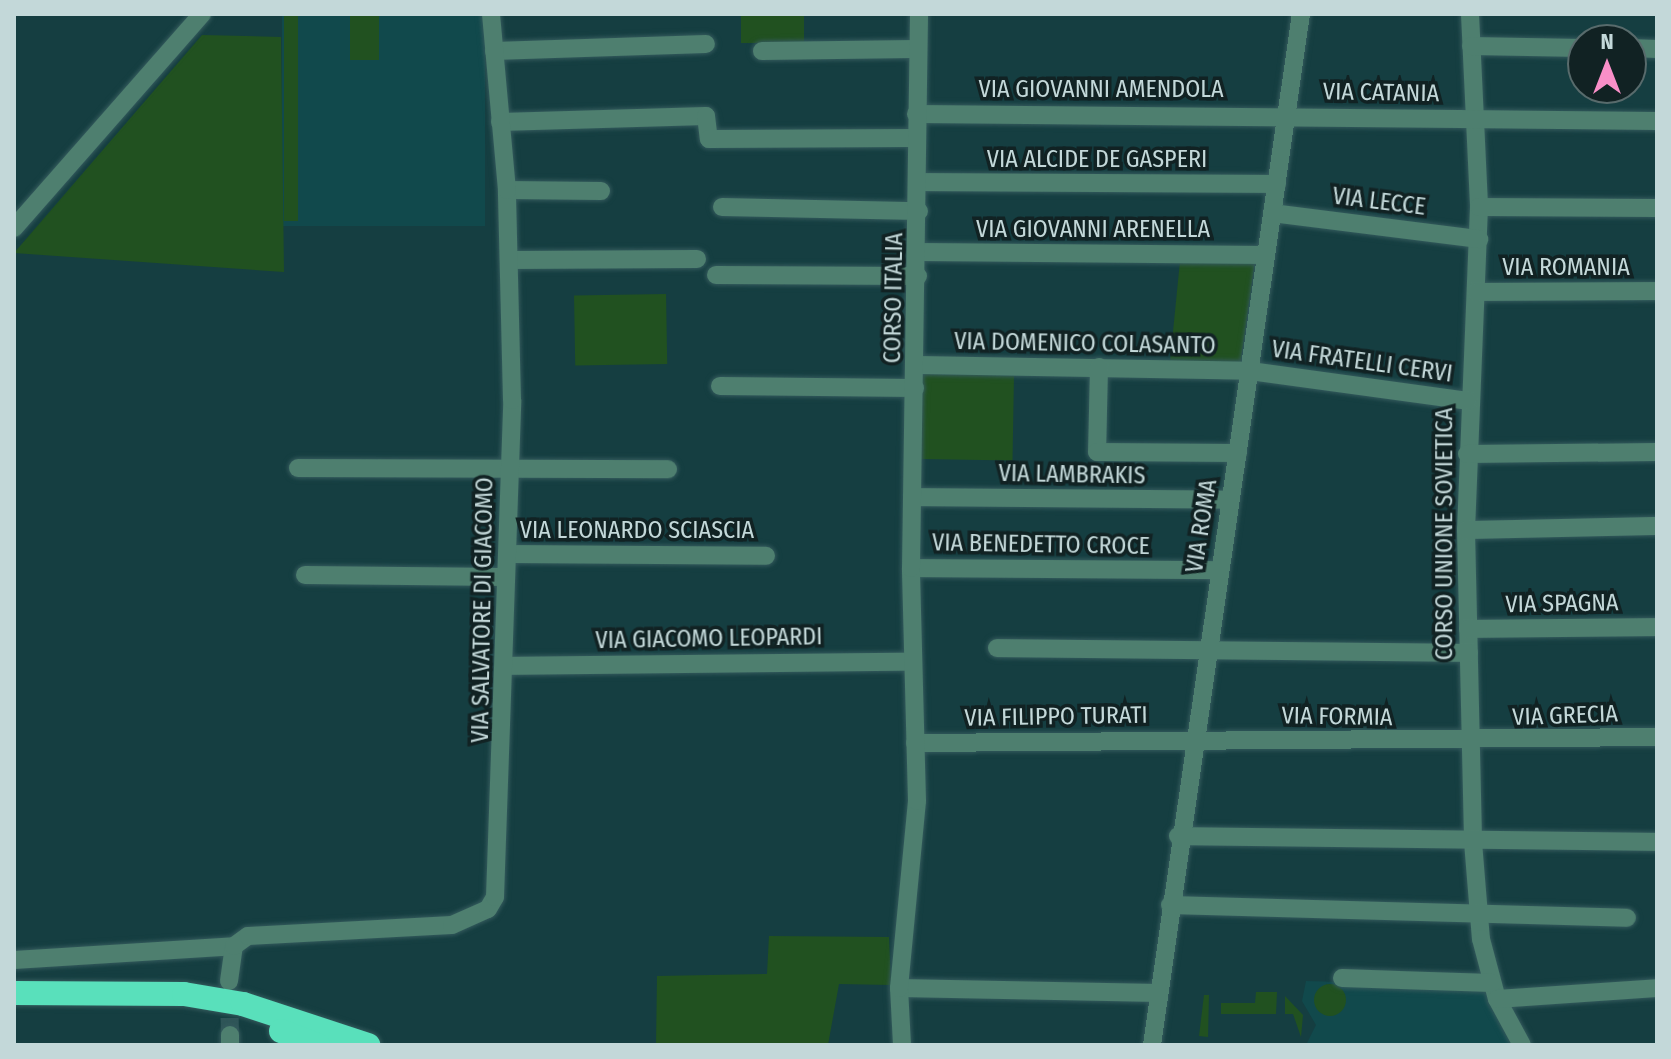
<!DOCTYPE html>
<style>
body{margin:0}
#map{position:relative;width:1671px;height:1059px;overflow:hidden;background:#153e41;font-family:"Fira Sans Condensed",sans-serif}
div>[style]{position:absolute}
.built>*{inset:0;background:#11494c;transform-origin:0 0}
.green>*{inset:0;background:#215120;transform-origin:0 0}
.round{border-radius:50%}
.minor-tunnel>*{height:18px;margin-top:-9px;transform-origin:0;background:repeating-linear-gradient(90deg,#2f5558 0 18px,transparent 0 27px)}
.roads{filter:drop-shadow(0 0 2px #345a5c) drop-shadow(0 0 2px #345a5c)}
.minor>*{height:18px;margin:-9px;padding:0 9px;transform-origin:9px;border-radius:9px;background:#4e7f6f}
.highway>*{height:24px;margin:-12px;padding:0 12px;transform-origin:12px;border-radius:12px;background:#59e0bb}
span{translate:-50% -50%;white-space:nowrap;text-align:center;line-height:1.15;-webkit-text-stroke:7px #112223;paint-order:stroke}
.street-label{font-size:24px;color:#c3d8d9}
.frame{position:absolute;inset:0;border:16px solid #c3d8d9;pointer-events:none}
.north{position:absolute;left:1567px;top:24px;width:80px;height:80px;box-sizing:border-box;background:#112223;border:2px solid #586b6c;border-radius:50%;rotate:0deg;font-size:22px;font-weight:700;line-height:32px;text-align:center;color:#c3d8d9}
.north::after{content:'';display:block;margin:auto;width:28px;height:36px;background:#f98fc8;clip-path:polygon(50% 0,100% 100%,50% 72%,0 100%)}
</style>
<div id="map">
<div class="built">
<i style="left:282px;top:14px;width:203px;height:212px"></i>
<i style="clip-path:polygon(1306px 981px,1482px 986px,1511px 1045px,1306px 1045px,1316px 1025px,1302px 1001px)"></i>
</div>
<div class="green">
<i style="left:284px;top:14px;width:14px;height:207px"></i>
<i style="left:350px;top:14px;width:29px;height:46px"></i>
<i style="left:741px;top:14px;width:63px;height:29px"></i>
<i style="clip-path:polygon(202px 35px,281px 37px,284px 272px,14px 253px)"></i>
<i style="clip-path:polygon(1180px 261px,1255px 261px,1240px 366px,1170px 362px)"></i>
<i style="left:666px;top:294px;width:70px;height:92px;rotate:89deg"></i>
<i style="left:921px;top:374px;width:93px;height:85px;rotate:1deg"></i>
<i style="clip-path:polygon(769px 936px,889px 937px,891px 985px,839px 984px,828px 1045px,656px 1045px,657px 976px,767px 974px)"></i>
<i class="round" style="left:1314px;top:984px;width:32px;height:32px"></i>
<i style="clip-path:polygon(1256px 992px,1277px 992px,1276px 1014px,1221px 1014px,1221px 1003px,1255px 1003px)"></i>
<i style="clip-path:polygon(1204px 995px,1209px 995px,1208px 1037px,1199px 1036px)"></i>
<i style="clip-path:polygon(1285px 996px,1303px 1015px,1301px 1037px,1293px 1014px,1285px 1014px)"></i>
</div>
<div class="minor-tunnel">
<i style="left:229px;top:991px;width:44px;rotate:88.7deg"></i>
</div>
<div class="roads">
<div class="minor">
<i style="left:1470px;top:14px;width:193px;rotate:87.3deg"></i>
<i style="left:1479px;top:207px;width:323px;rotate:92.3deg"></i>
<i style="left:1466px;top:530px;width:312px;rotate:88.7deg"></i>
<i style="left:1473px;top:842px;width:97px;rotate:85.3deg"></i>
<i style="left:1481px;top:939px;width:62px;rotate:75.1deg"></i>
<i style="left:1497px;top:999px;width:52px;rotate:61.5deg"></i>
<i style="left:1471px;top:46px;width:112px;rotate:1deg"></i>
<i style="left:1631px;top:48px;width:26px;rotate:2deg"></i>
<i style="left:494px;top:51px;width:212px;rotate:-1.9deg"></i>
<i style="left:762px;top:51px;width:152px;rotate:-0.8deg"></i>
<i style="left:916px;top:114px;width:741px;rotate:0.54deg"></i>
<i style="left:500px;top:122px;width:206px;rotate:-1.7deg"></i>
<i style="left:706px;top:116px;width:23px;rotate:83deg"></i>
<i style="left:709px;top:139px;width:206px;rotate:-0.3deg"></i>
<i style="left:917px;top:182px;width:360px;rotate:0.3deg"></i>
<i style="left:507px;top:190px;width:94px;rotate:0.6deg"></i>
<i style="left:722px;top:207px;width:197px;rotate:1.2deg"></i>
<i style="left:1479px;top:207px;width:178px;rotate:0.3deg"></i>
<i style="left:1272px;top:213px;width:209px;rotate:7.2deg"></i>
<i style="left:14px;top:228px;width:285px;rotate:-48.7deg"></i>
<i style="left:918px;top:252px;width:348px;rotate:0.5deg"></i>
<i style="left:509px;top:260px;width:188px;rotate:-0.3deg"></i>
<i style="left:716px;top:275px;width:202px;rotate:0.3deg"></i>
<i style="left:1476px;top:292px;width:181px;rotate:-0.3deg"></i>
<i style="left:918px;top:365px;width:332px;rotate:1deg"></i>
<i style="left:1250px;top:371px;width:220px;rotate:7.8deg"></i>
<i style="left:1099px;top:367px;width:85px;rotate:91.3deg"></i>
<i style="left:1097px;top:452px;width:141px;rotate:0.4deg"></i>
<i style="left:720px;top:386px;width:195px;rotate:0.6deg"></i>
<i style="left:1467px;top:454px;width:190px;rotate:-0.6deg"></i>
<i style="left:298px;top:468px;width:370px;rotate:0.2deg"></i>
<i style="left:912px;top:497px;width:318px;rotate:0.5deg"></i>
<i style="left:1466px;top:530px;width:191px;rotate:-1.2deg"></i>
<i style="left:507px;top:554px;width:259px;rotate:0.4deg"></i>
<i style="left:911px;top:568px;width:308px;rotate:0.4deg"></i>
<i style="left:305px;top:575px;width:201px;rotate:0.6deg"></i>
<i style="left:1468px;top:629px;width:189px;rotate:-0.6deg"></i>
<i style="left:997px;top:648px;width:472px;rotate:0.6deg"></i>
<i style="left:504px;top:666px;width:409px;rotate:-0.6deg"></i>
<i style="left:915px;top:743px;width:742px;rotate:-0.46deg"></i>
<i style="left:1178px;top:836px;width:479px;rotate:0.7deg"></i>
<i style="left:1170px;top:905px;width:457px;rotate:1.6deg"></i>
<i style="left:14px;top:960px;width:220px;rotate:-3.6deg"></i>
<i style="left:1342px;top:978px;width:150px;rotate:1.9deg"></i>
<i style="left:229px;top:981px;width:35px;rotate:-82deg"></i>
<i style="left:234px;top:946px;width:17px;rotate:-36deg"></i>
<i style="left:248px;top:936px;width:204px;rotate:-3.1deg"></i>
<i style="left:452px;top:925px;width:39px;rotate:-24deg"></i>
<i style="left:488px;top:909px;width:14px;rotate:-60deg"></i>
<i style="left:495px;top:897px;width:497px;rotate:-88deg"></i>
<i style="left:512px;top:400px;width:210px;rotate:-91.4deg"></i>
<i style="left:507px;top:190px;width:177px;rotate:-95.2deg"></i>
<i style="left:899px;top:988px;width:260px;rotate:1.1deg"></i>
<i style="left:1497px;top:999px;width:160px;rotate:-3.9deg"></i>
<i style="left:230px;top:1035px;width:10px;rotate:90deg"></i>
<i style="left:902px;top:1045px;width:57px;rotate:-93deg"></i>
<i style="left:899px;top:988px;width:188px;rotate:-84.5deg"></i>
<i style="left:917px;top:801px;width:233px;rotate:-91.5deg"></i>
<i style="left:911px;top:568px;width:554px;rotate:-89.17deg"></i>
<i style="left:1152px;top:1045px;width:1042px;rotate:-81.78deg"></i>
</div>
<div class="highway">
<i style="left:14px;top:993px;width:170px;rotate:0.3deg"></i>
<i style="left:184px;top:994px;width:60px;rotate:9.6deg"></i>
<i style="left:243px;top:1004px;width:132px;rotate:18.2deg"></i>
<i style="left:281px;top:1031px;width:40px;rotate:21deg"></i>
</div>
</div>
<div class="street-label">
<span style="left:1101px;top:90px">VIA GIOVANNI AMENDOLA</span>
<span style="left:1381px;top:93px;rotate:1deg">VIA CATANIA</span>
<span style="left:1097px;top:160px">VIA ALCIDE DE GASPERI</span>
<span style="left:1379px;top:202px;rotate:7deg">VIA LECCE</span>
<span style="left:1093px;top:230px">VIA GIOVANNI ARENELLA</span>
<span style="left:1566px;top:268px">VIA ROMANIA</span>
<span style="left:894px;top:298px;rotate:-89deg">CORSO ITALIA</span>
<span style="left:1085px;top:344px;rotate:1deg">VIA DOMENICO COLASANTO</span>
<span style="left:1362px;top:362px;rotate:8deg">VIA FRATELLI CERVI</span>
<span style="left:1072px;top:475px;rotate:1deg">VIA LAMBRAKIS</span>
<span style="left:1202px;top:526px;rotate:-81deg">VIA ROMA</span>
<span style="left:637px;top:531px">VIA LEONARDO SCIASCIA</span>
<span style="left:1445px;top:534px;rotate:-90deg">CORSO UNIONE SOVIETICA</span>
<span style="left:1041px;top:545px;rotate:1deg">VIA BENEDETTO CROCE</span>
<span style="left:1562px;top:604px;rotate:-1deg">VIA SPAGNA</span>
<span style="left:483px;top:610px;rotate:-89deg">VIA SALVATORE DI GIACOMO</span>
<span style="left:709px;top:639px;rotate:-1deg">VIA GIACOMO LEOPARDI</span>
<span style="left:1565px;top:716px;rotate:-2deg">VIA GRECIA</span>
<span style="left:1056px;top:717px;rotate:-1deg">VIA FILIPPO TURATI</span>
<span style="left:1337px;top:717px;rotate:1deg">VIA FORMIA</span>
</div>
<div class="frame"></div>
<div class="north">N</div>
</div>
